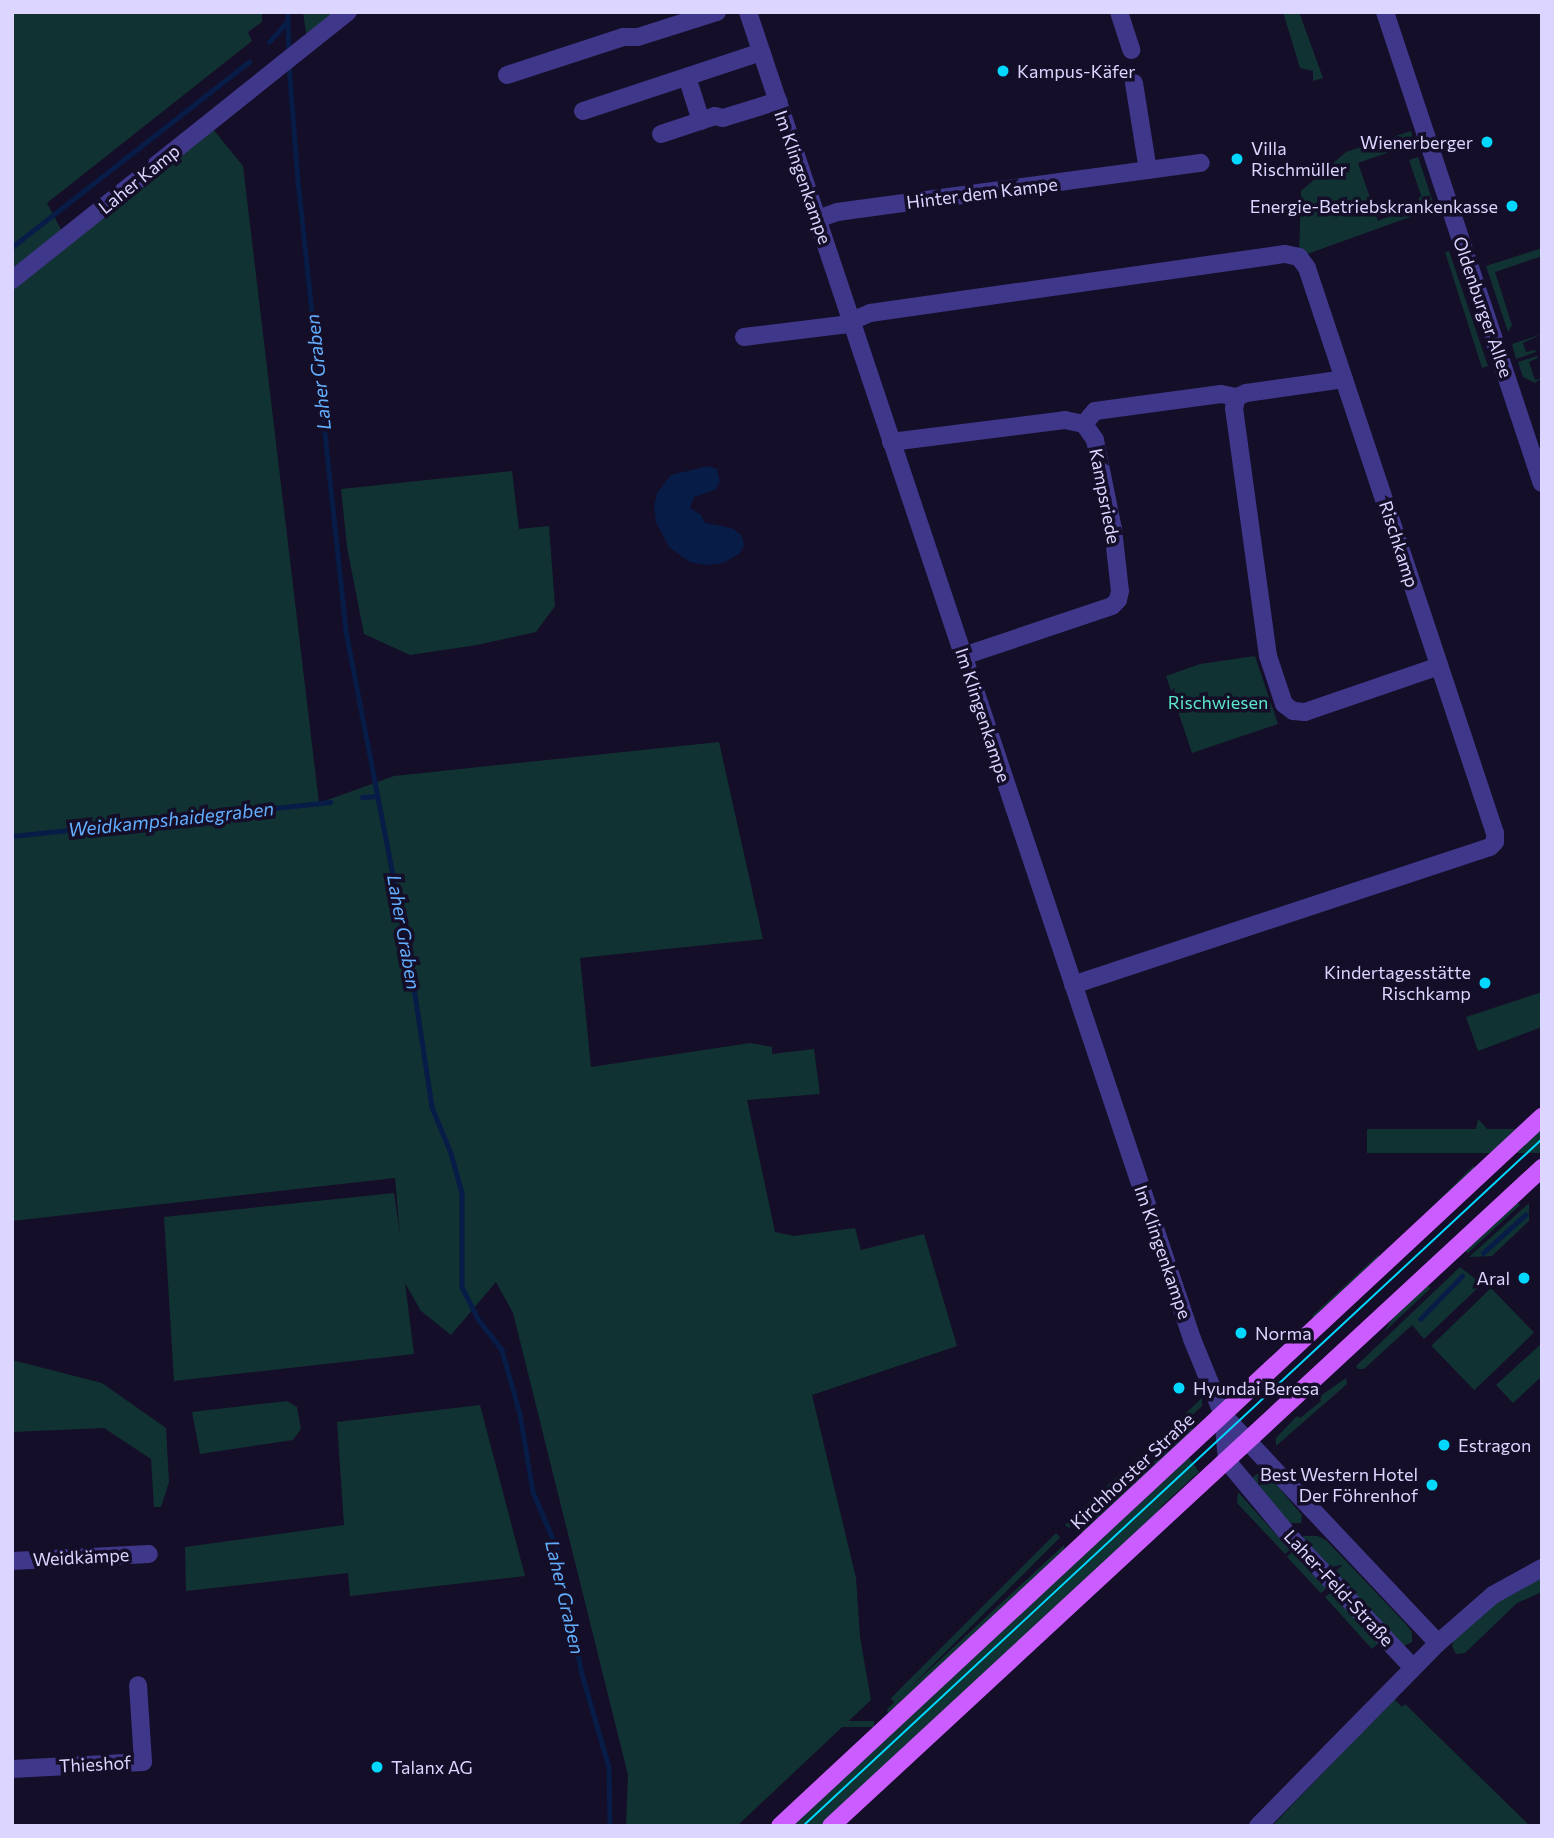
<!DOCTYPE html>
<meta charset="utf-8">
<style>
body{margin:0}
#map{position:relative;width:1554px;height:1838px;overflow:hidden;background:#140e28;font-family:Commissioner,sans-serif}
div>[style]{position:absolute}
.green>*{inset:0;background:#113232;transform-origin:0 0}
.water>*{inset:0;background:#081c48}
.stream>*{height:4.5px;margin:-2.25px;padding:0 2.25px;transform-origin:2.25px;border-radius:2.25px;background:#081c48}
.minor>*{height:18px;margin:-9px;padding:0 9px;transform-origin:9px;border-radius:9px;background:#3f3789}
.major>*{height:18px;margin:-9px;padding:0 9px;transform-origin:9px;border-radius:9px;background:#cb5cff}
.tram>*{height:2px;margin:-1px;padding:0 1px;transform-origin:1px;border-radius:1px;background:#01d8ff}
.dots>*{width:19px;height:19px;translate:-50% -50%;box-sizing:border-box;border:4px solid #140e28;border-radius:50%}
span{translate:-50% -50%;white-space:nowrap;text-align:center;line-height:1.15;-webkit-text-stroke:7px #140e28;paint-order:stroke}
.poi-label{font-size:18px;color:#dcd5ff}
.left{translate:0 -50%;text-align:left}
.right{translate:-100% -50%;text-align:right}
.street-label{font-size:18px;color:#dcd5ff}
.park-label{font-size:18px;color:#5ae6cb}
.water-label{font-size:19px;color:#63afff;font-style:italic}
.frame{position:absolute;inset:0;border:14px solid #dcd5ff;pointer-events:none}
</style>
<div id="map">
<div class="green">
<i style="clip-path:polygon(12px 12px,262px 12px,262px 22px,248px 32px,252px 41px,47px 203px,65px 237px,208px 123px,243px 166px,319px 803px,394px 776px,719px 742px,763px 939px,580px 958px,591px 1067px,750px 1043px,772px 1047px,772px 1054px,814px 1049px,820px 1094px,747px 1100px,775px 1232px,794px 1236px,855px 1228px,861px 1250px,924px 1234px,957px 1346px,812px 1395px,856px 1578px,860px 1637px,871px 1700px,737px 1826px,626px 1826px,628px 1775px,513px 1313px,496px 1282px,451px 1335px,421px 1311px,405px 1283px,414px 1354px,174px 1381px,164px 1217px,394px 1193px,400px 1235px,395px 1178px,12px 1221px)"></i>
<i style="clip-path:polygon(303px 12px,341px 12px,307px 39px)"></i>
<i style="clip-path:polygon(1283px 12px,1299px 12px,1323px 78px,1313px 81px,1313px 71px,1300px 68px)"></i>
<i style="clip-path:polygon(1411px 131px,1415px 147px,1406px 150px,1401px 137px,1384px 142px,1387px 153px,1358px 163px,1378px 221px,1416px 205px,1421px 195px,1409px 160px,1418px 157px,1435px 208px,1299px 257px,1301px 191px,1346px 152px)"></i>
<i style="clip-path:polygon(1542px 248px,1542px 256px,1495px 272px,1512px 325px,1508px 332px,1486px 266px)"></i>
<i style="clip-path:polygon(1449px 251px,1488px 366px,1482px 368px,1445px 252px)"></i>
<i style="clip-path:polygon(1542px 334px,1523px 343px,1526px 352px,1535px 350px,1536px 352px,1516px 359px,1512px 344px)"></i>
<i style="clip-path:polygon(1537px 356px,1538px 358px,1529px 362px,1535px 380px,1542px 378px,1535px 383px,1523px 377px,1518px 362px)"></i>
<i style="clip-path:polygon(512px 471px,519px 529px,549px 526px,555px 606px,536px 632px,477px 645px,410px 655px,364px 634px,347px 547px,341px 489px)"></i>
<i style="clip-path:polygon(1255px 656px,1278px 724px,1192px 753px,1166px 676px,1200px 664px)"></i>
<i style="clip-path:polygon(1542px 992px,1542px 1027px,1478px 1051px,1466px 1017px)"></i>
<i style="clip-path:polygon(1478px 1119px,1492px 1134px,1481px 1147px,1474px 1139px)"></i>
<i style="left:1542px;top:1129px;width:24px;height:175px;rotate:90deg"></i>
<i style="left:1473px;top:1166px;width:6px;height:100px;rotate:45deg"></i>
<i style="clip-path:polygon(1517px 1202px,1520px 1205px,1468px 1253px,1465px 1251px)"></i>
<i style="clip-path:polygon(1529px 1203px,1529px 1221px,1492px 1256px,1469px 1257px)"></i>
<i style="clip-path:polygon(1378px 1255px,1381px 1259px,1314px 1318px,1312px 1316px)"></i>
<i style="clip-path:polygon(1460px 1267px,1482px 1284px,1424px 1339px,1412px 1325px,1364px 1369px,1358px 1369px,1356px 1366px)"></i>
<i style="clip-path:polygon(1428px 1286px,1431px 1288px,1384px 1332px,1396px 1313px)"></i>
<i style="left:1491px;top:1288px;width:62px;height:83px;rotate:46deg"></i>
<i style="clip-path:polygon(1542px 1343px,1542px 1376px,1513px 1403px,1496px 1385px)"></i>
<i style="clip-path:polygon(12px 1360px,102px 1383px,166px 1428px,169px 1482px,161px 1507px,154px 1507px,151px 1459px,104px 1428px,12px 1432px)"></i>
<i style="clip-path:polygon(1346px 1378px,1347px 1384px,1276px 1446px,1276px 1438px,1297px 1416px,1300px 1418px,1321px 1401px,1319px 1397px)"></i>
<i style="clip-path:polygon(1202px 1398px,1202px 1406px,1069px 1528px,1065px 1525px)"></i>
<i style="clip-path:polygon(287px 1401px,297px 1407px,301px 1429px,293px 1440px,200px 1454px,192px 1412px)"></i>
<i style="clip-path:polygon(480px 1405px,525px 1576px,350px 1596px,348px 1573px,186px 1591px,185px 1547px,344px 1525px,337px 1422px)"></i>
<i style="clip-path:polygon(1202px 1418px,1180px 1444px,1084px 1533px,1078px 1532px)"></i>
<i style="clip-path:polygon(1188px 1456px,1199px 1472px,1163px 1505px,1153px 1518px,822px 1826px,788px 1826px)"></i>
<i style="clip-path:polygon(1263px 1469px,1302px 1515px,1301px 1523px,1288px 1523px,1252px 1478px)"></i>
<i style="clip-path:polygon(1238px 1492px,1290px 1550px,1285px 1554px,1237px 1503px)"></i>
<i style="left:1056px;top:1533px;width:6px;height:234px;rotate:45deg"></i>
<i style="clip-path:polygon(1304px 1536px,1318px 1536px,1327px 1541px,1406px 1624px,1412px 1632px,1412px 1642px,1404px 1646px,1302px 1539px)"></i>
<i style="clip-path:polygon(1064px 1545px,1065px 1551px,888px 1713px,887px 1709px)"></i>
<i style="left:1292px;top:1552px;width:50px;height:7px;rotate:47deg"></i>
<i style="clip-path:polygon(1542px 1575px,1542px 1592px,1517px 1603px,1465px 1653px,1456px 1654px,1452px 1646px,1455px 1637px,1494px 1600px)"></i>
<i style="clip-path:polygon(1330px 1593px,1379px 1642px,1372px 1649px,1325px 1597px)"></i>
<i style="clip-path:polygon(1394px 1699px,1402px 1707px,1405px 1704px,1530px 1826px,1272px 1826px)"></i>
<i style="left:874px;top:1721px;width:6px;height:153px;rotate:90deg"></i>
</div>
<div class="water">
<i style="clip-path:polygon(708px 466px,717px 469px,720px 482px,715px 490px,694px 497px,690px 508px,701px 515px,705px 523px,732px 528px,742px 536px,744px 546px,739px 554px,723px 563px,707px 565px,690px 562px,669px 547px,656px 522px,654px 507px,657px 493px,671px 475px)"></i>
</div>
<div class="stream">
<i style="left:288px;top:12px;width:39px;rotate:89deg"></i>
<i style="left:269px;top:42px;width:27px;rotate:-48deg"></i>
<i style="left:289px;top:64px;width:117px;rotate:85.6deg"></i>
<i style="left:298px;top:181px;width:453px;rotate:83.9deg"></i>
<i style="left:346px;top:631px;width:343px;rotate:79.1deg"></i>
<i style="left:411px;top:968px;width:141px;rotate:81.4deg"></i>
<i style="left:432px;top:1107px;width:50px;rotate:67.6deg"></i>
<i style="left:451px;top:1153px;width:41px;rotate:74.6deg"></i>
<i style="left:462px;top:1193px;width:94px;rotate:90deg"></i>
<i style="left:462px;top:1287px;width:36px;rotate:63deg"></i>
<i style="left:478px;top:1319px;width:39px;rotate:52deg"></i>
<i style="left:502px;top:1350px;width:66px;rotate:74.3deg"></i>
<i style="left:520px;top:1414px;width:79px;rotate:80.5deg"></i>
<i style="left:533px;top:1492px;width:61px;rotate:66.8deg"></i>
<i style="left:557px;top:1548px;width:128px;rotate:78.8deg"></i>
<i style="left:582px;top:1674px;width:97px;rotate:73.8deg"></i>
<i style="left:609px;top:1767px;width:59px;rotate:89deg"></i>
<i style="left:12px;top:247px;width:301px;rotate:-38deg"></i>
<i style="left:362px;top:797px;width:15px;rotate:-4deg"></i>
<i style="left:12px;top:836px;width:320px;rotate:-6.1deg"></i>
<i style="left:1483px;top:1253px;width:57px;rotate:-42.1deg"></i>
<i style="left:1420px;top:1319px;width:60px;rotate:-45.7deg"></i>
</div>
<div class="minor">
<i style="left:748px;top:12px;width:1399px;rotate:71.5deg"></i>
<i style="left:1192px;top:1339px;width:82px;rotate:67.8deg"></i>
<i style="left:1223px;top:1415px;width:46px;rotate:85deg"></i>
<i style="left:1227px;top:1461px;width:102px;rotate:50.2deg"></i>
<i style="left:1292px;top:1539px;width:177px;rotate:46.8deg"></i>
<i style="left:1119px;top:12px;width:40px;rotate:72deg"></i>
<i style="left:1385px;top:12px;width:496px;rotate:71.6deg"></i>
<i style="left:507px;top:75px;width:122px;rotate:-18.1deg"></i>
<i style="left:623px;top:37px;width:15px"></i>
<i style="left:638px;top:37px;width:83px;rotate:-17.6deg"></i>
<i style="left:687px;top:77px;width:46px;rotate:72.3deg"></i>
<i style="left:1134px;top:83px;width:88px;rotate:80.9deg"></i>
<i style="left:583px;top:111px;width:188px;rotate:-18.3deg"></i>
<i style="left:661px;top:134px;width:57px;rotate:-18.4deg"></i>
<i style="left:715px;top:116px;width:8px;rotate:14deg"></i>
<i style="left:723px;top:118px;width:58px;rotate:-17.2deg"></i>
<i style="left:817px;top:219px;width:21px;rotate:-19deg"></i>
<i style="left:837px;top:212px;width:367px;rotate:-7.7deg"></i>
<i style="left:12px;top:280px;width:430px;rotate:-38.6deg"></i>
<i style="left:744px;top:337px;width:99px;rotate:-7deg"></i>
<i style="left:842px;top:325px;width:30px;rotate:-23deg"></i>
<i style="left:870px;top:313px;width:419px;rotate:-8.1deg"></i>
<i style="left:1285px;top:254px;width:14px;rotate:12deg"></i>
<i style="left:1299px;top:257px;width:14px;rotate:54deg"></i>
<i style="left:1307px;top:268px;width:595px;rotate:71.6deg"></i>
<i style="left:1495px;top:833px;width:9px;rotate:90deg"></i>
<i style="left:1495px;top:842px;width:7px;rotate:135deg"></i>
<i style="left:1490px;top:847px;width:439px;rotate:161.7deg"></i>
<i style="left:1237px;top:397px;width:11px;rotate:105deg"></i>
<i style="left:1234px;top:408px;width:250px;rotate:82.2deg"></i>
<i style="left:1268px;top:656px;width:51px;rotate:71.6deg"></i>
<i style="left:1284px;top:704px;width:11px;rotate:38deg"></i>
<i style="left:1293px;top:711px;width:12px;rotate:5deg"></i>
<i style="left:1305px;top:712px;width:142px;rotate:-18.9deg"></i>
<i style="left:1084px;top:424px;width:17px;rotate:-50deg"></i>
<i style="left:1095px;top:411px;width:127px;rotate:-7.7deg"></i>
<i style="left:1221px;top:394px;width:16px;rotate:11deg"></i>
<i style="left:1237px;top:397px;width:10px;rotate:-24deg"></i>
<i style="left:1246px;top:393px;width:99px;rotate:-8.1deg"></i>
<i style="left:891px;top:442px;width:175px;rotate:-7.2deg"></i>
<i style="left:1065px;top:420px;width:19px;rotate:12deg"></i>
<i style="left:1084px;top:424px;width:19px;rotate:55deg"></i>
<i style="left:1095px;top:440px;width:91px;rotate:78.6deg"></i>
<i style="left:1113px;top:529px;width:62px;rotate:83.6deg"></i>
<i style="left:1120px;top:591px;width:9px;rotate:103deg"></i>
<i style="left:1118px;top:600px;width:8px;rotate:135deg"></i>
<i style="left:1112px;top:606px;width:157px;rotate:161.4deg"></i>
<i style="left:1223px;top:1415px;width:313px;rotate:46.7deg"></i>
<i style="left:12px;top:1561px;width:137px;rotate:-2.9deg"></i>
<i style="left:12px;top:1769px;width:131px;rotate:-3.1deg"></i>
<i style="left:143px;top:1762px;width:77px;rotate:-93.7deg"></i>
<i style="left:1258px;top:1826px;width:257px;rotate:-45.5deg"></i>
<i style="left:1438px;top:1643px;width:73px;rotate:-41.1deg"></i>
<i style="left:1493px;top:1595px;width:56px;rotate:-28.9deg"></i>
</div>
<div class="major">
<i style="left:780px;top:1826px;width:1041px;rotate:-42.94deg"></i>
<i style="left:831px;top:1826px;width:969px;rotate:-42.78deg"></i>
</div>
<div class="tram">
<i style="left:803px;top:1826px;width:1009px;rotate:-42.91deg"></i>
</div>
<div class="dots">
<i style="left:1003px;top:71px;background:#01d8ff"></i>
<i style="left:1487px;top:142px;background:#01d8ff"></i>
<i style="left:1237px;top:159px;background:#01d8ff"></i>
<i style="left:1512px;top:206px;background:#01d8ff"></i>
<i style="left:1485px;top:983px;background:#01d8ff"></i>
<i style="left:1524px;top:1278px;background:#01d8ff"></i>
<i style="left:1241px;top:1333px;background:#01d8ff"></i>
<i style="left:1179px;top:1388px;background:#01d8ff"></i>
<i style="left:1444px;top:1445px;background:#01d8ff"></i>
<i style="left:1432px;top:1485px;background:#01d8ff"></i>
<i style="left:377px;top:1767px;background:#01d8ff"></i>
</div>
<div class="poi-label">
<span class="left" style="left:1017px;top:71px">Kampus-Käfer</span>
<span class="right" style="left:1473px;top:142px">Wienerberger</span>
<span class="left" style="left:1251px;top:159px">Villa<br>Rischmüller</span>
<span class="right" style="left:1498px;top:206px">Energie-Betriebskrankenkasse</span>
<span class="right" style="left:1471px;top:983px">Kindertagesstätte<br>Rischkamp</span>
<span class="right" style="left:1510px;top:1278px">Aral</span>
<span class="left" style="left:1255px;top:1333px">Norma</span>
<span class="left" style="left:1193px;top:1388px">Hyundai Beresa</span>
<span class="left" style="left:1458px;top:1445px">Estragon</span>
<span class="right" style="left:1418px;top:1485px">Best Western Hotel<br>Der Föhrenhof</span>
<span class="left" style="left:391px;top:1767px">Talanx AG</span>
</div>
<div class="street-label">
<span style="left:803px;top:177px;rotate:71deg">Im Klingenkampe</span>
<span style="left:139px;top:179px;rotate:-39deg">Laher Kamp</span>
<span style="left:982px;top:193px;rotate:-7deg">Hinter dem Kampe</span>
<span style="left:1483px;top:307px;rotate:71deg">Oldenburger Allee</span>
<span style="left:1105px;top:496px;rotate:79deg">Kampsriede</span>
<span style="left:1399px;top:544px;rotate:72deg">Rischkamp</span>
<span style="left:983px;top:715px;rotate:72deg">Im Klingenkampe</span>
<span style="left:1163px;top:1252px;rotate:71deg">Im Klingenkampe</span>
<span style="left:1132px;top:1471px;rotate:-43deg">Kirchhorster Straße</span>
<span style="left:81px;top:1557px;rotate:-3deg">Weidkämpe</span>
<span style="left:1339px;top:1588px;rotate:47deg">Laher-Feld-Straße</span>
<span style="left:95px;top:1764px;rotate:-3deg">Thieshof</span>
</div>
<div class="park-label">
<span style="left:1218px;top:702px">Rischwiesen</span>
</div>
<div class="water-label">
<span style="left:318px;top:372px;rotate:-96deg">Laher Graben</span>
<span style="left:171px;top:819px;rotate:-6deg">Weidkampshaidegraben</span>
<span style="left:404px;top:932px;rotate:80deg">Laher Graben</span>
<span style="left:565px;top:1597px;rotate:77deg">Laher Graben</span>
</div>
<div class="frame"></div>
</div>
